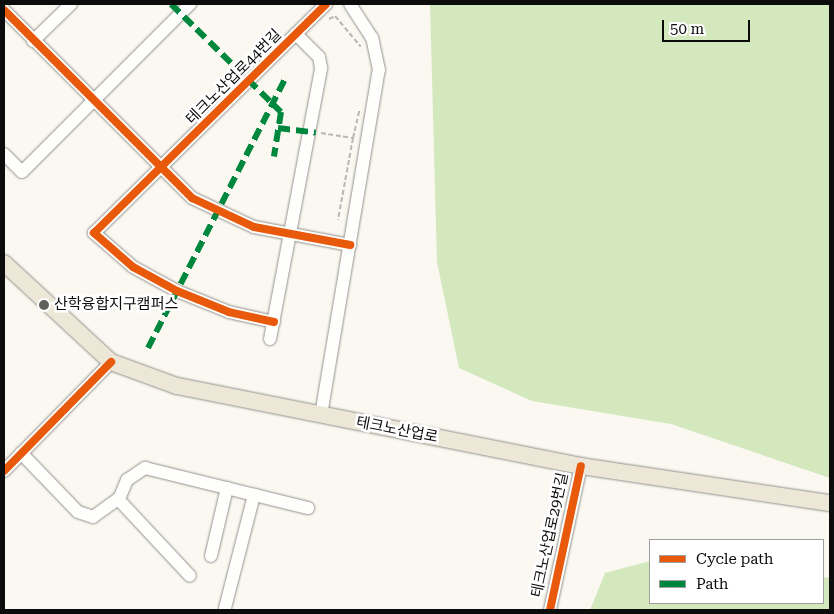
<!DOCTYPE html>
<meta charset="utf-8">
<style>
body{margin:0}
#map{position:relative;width:834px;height:614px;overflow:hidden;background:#faf8f0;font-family:"Roboto Serif","Noto Sans KR",serif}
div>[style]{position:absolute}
.forest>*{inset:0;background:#d3e8bd}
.path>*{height:2px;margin-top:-1px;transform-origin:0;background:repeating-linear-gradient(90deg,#b7b7b5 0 5px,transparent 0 7.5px)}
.roads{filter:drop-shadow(0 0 1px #93928f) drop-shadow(0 0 1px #93928f)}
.minor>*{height:12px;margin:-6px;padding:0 6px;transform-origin:6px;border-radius:6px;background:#fefefd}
.major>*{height:16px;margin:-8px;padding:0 8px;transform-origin:8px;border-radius:8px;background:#ece7d7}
.quiet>*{height:6px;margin-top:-3px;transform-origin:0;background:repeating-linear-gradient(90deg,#00873e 0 12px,transparent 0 18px)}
.cycleway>*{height:8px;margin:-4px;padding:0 4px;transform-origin:4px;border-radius:4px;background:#e8590c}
.dots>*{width:14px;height:14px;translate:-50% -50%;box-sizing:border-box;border:2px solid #fff;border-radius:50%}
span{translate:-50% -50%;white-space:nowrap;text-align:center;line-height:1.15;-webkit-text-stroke:5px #fff;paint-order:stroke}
.street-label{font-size:15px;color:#0c0c0c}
.poi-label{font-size:15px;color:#0c0c0c}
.left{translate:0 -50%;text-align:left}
.frame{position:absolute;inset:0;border:5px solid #0c0c0c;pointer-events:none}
.legend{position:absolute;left:649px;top:539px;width:175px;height:65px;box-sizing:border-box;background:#fff;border:1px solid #9e9e9e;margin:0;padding:6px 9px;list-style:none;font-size:15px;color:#0c0c0c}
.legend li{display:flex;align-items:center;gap:10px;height:25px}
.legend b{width:25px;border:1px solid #9e9e9e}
.scale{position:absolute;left:662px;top:20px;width:88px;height:22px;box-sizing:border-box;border:2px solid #0c0c0c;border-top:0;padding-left:6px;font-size:15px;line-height:18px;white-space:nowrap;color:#0c0c0c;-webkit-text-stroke:4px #fff;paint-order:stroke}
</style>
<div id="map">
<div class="forest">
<i style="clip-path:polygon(430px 4px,830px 4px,830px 478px,671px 424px,532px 401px,459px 368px,437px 262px)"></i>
<i style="clip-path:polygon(650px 561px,650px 603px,823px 603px,823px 577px,830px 578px,830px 610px,590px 610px,605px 573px)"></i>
</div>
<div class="path">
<i style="left:329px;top:19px;width:7px;rotate:-27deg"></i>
<i style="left:335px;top:16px;width:40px;rotate:50deg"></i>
<i style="left:321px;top:133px;width:32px;rotate:9deg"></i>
<i style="left:353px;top:138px;width:83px;rotate:100.4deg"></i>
<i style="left:353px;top:138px;width:28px;rotate:-77deg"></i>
</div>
<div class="roads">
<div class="minor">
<i style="left:4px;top:10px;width:266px;rotate:45deg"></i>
<i style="left:192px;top:198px;width:68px;rotate:25.1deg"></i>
<i style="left:254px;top:227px;width:98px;rotate:10.6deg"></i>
<i style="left:33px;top:41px;width:53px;rotate:-44.2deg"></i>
<i style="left:4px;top:154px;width:25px;rotate:45deg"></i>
<i style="left:22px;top:172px;width:238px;rotate:-45deg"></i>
<i style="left:274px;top:322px;width:46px;rotate:-167.5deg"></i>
<i style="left:229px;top:312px;width:56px;rotate:-158deg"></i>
<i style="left:177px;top:291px;width:50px;rotate:-151.4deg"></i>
<i style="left:133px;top:267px;width:52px;rotate:-138.9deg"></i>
<i style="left:94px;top:233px;width:326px;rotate:-44.6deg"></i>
<i style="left:270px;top:339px;width:276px;rotate:-79.3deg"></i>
<i style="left:321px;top:68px;width:11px;rotate:-100deg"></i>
<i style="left:319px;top:57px;width:33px;rotate:-135deg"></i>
<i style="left:321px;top:415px;width:350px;rotate:-80.5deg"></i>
<i style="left:379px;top:70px;width:33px;rotate:-102deg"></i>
<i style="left:372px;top:38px;width:40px;rotate:-122.9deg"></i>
<i style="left:21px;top:453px;width:82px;rotate:46deg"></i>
<i style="left:78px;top:512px;width:16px;rotate:18deg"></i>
<i style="left:93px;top:517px;width:31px;rotate:-36deg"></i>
<i style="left:118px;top:499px;width:105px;rotate:46.9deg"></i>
<i style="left:4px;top:471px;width:153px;rotate:-45.5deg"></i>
<i style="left:119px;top:499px;width:21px;rotate:-67deg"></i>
<i style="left:127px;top:480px;width:22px;rotate:-34deg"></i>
<i style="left:145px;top:468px;width:168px;rotate:13.8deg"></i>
<i style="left:211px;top:556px;width:70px;rotate:-76.8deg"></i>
<i style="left:225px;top:608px;width:117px;rotate:-75.6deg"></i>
<i style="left:550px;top:610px;width:147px;rotate:-77.9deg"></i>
</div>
<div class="major">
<i style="left:4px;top:263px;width:146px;rotate:42.8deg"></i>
<i style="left:111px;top:362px;width:70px;rotate:20deg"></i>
<i style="left:177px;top:386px;width:412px;rotate:11.2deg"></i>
<i style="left:581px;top:466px;width:252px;rotate:8.5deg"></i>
</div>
</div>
<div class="quiet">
<i style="left:171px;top:4px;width:154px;rotate:44.5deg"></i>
<i style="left:281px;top:112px;width:45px;rotate:99deg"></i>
<i style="left:278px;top:128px;width:38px;rotate:7deg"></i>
<i style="left:148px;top:348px;width:302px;rotate:-63deg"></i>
</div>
<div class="cycleway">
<i style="left:4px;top:10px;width:266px;rotate:45deg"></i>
<i style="left:192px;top:198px;width:68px;rotate:25.1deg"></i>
<i style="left:254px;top:227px;width:98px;rotate:10.6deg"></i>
<i style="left:274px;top:322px;width:46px;rotate:-167.5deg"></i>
<i style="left:229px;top:312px;width:56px;rotate:-158deg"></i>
<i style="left:177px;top:291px;width:50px;rotate:-151.4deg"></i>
<i style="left:133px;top:267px;width:52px;rotate:-138.9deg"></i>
<i style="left:94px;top:233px;width:326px;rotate:-44.6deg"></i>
<i style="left:4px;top:471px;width:153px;rotate:-45.5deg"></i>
<i style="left:550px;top:610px;width:147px;rotate:-77.9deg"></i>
</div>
<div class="dots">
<i style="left:44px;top:305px;background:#5f5f5c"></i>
</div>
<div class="street-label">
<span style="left:234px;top:77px;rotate:-45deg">테크노산업로44번길</span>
<span style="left:397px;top:430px;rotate:11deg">테크노산업로</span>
<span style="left:550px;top:535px;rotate:-78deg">테크노산업로29번길</span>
</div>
<div class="poi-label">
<span class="left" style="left:54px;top:305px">산학융합지구캠퍼스</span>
</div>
<div class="frame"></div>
<ul class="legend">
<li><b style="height:6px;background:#e8590c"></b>Cycle path</li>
<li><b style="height:6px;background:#00873e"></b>Path</li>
</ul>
<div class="scale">50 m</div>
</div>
